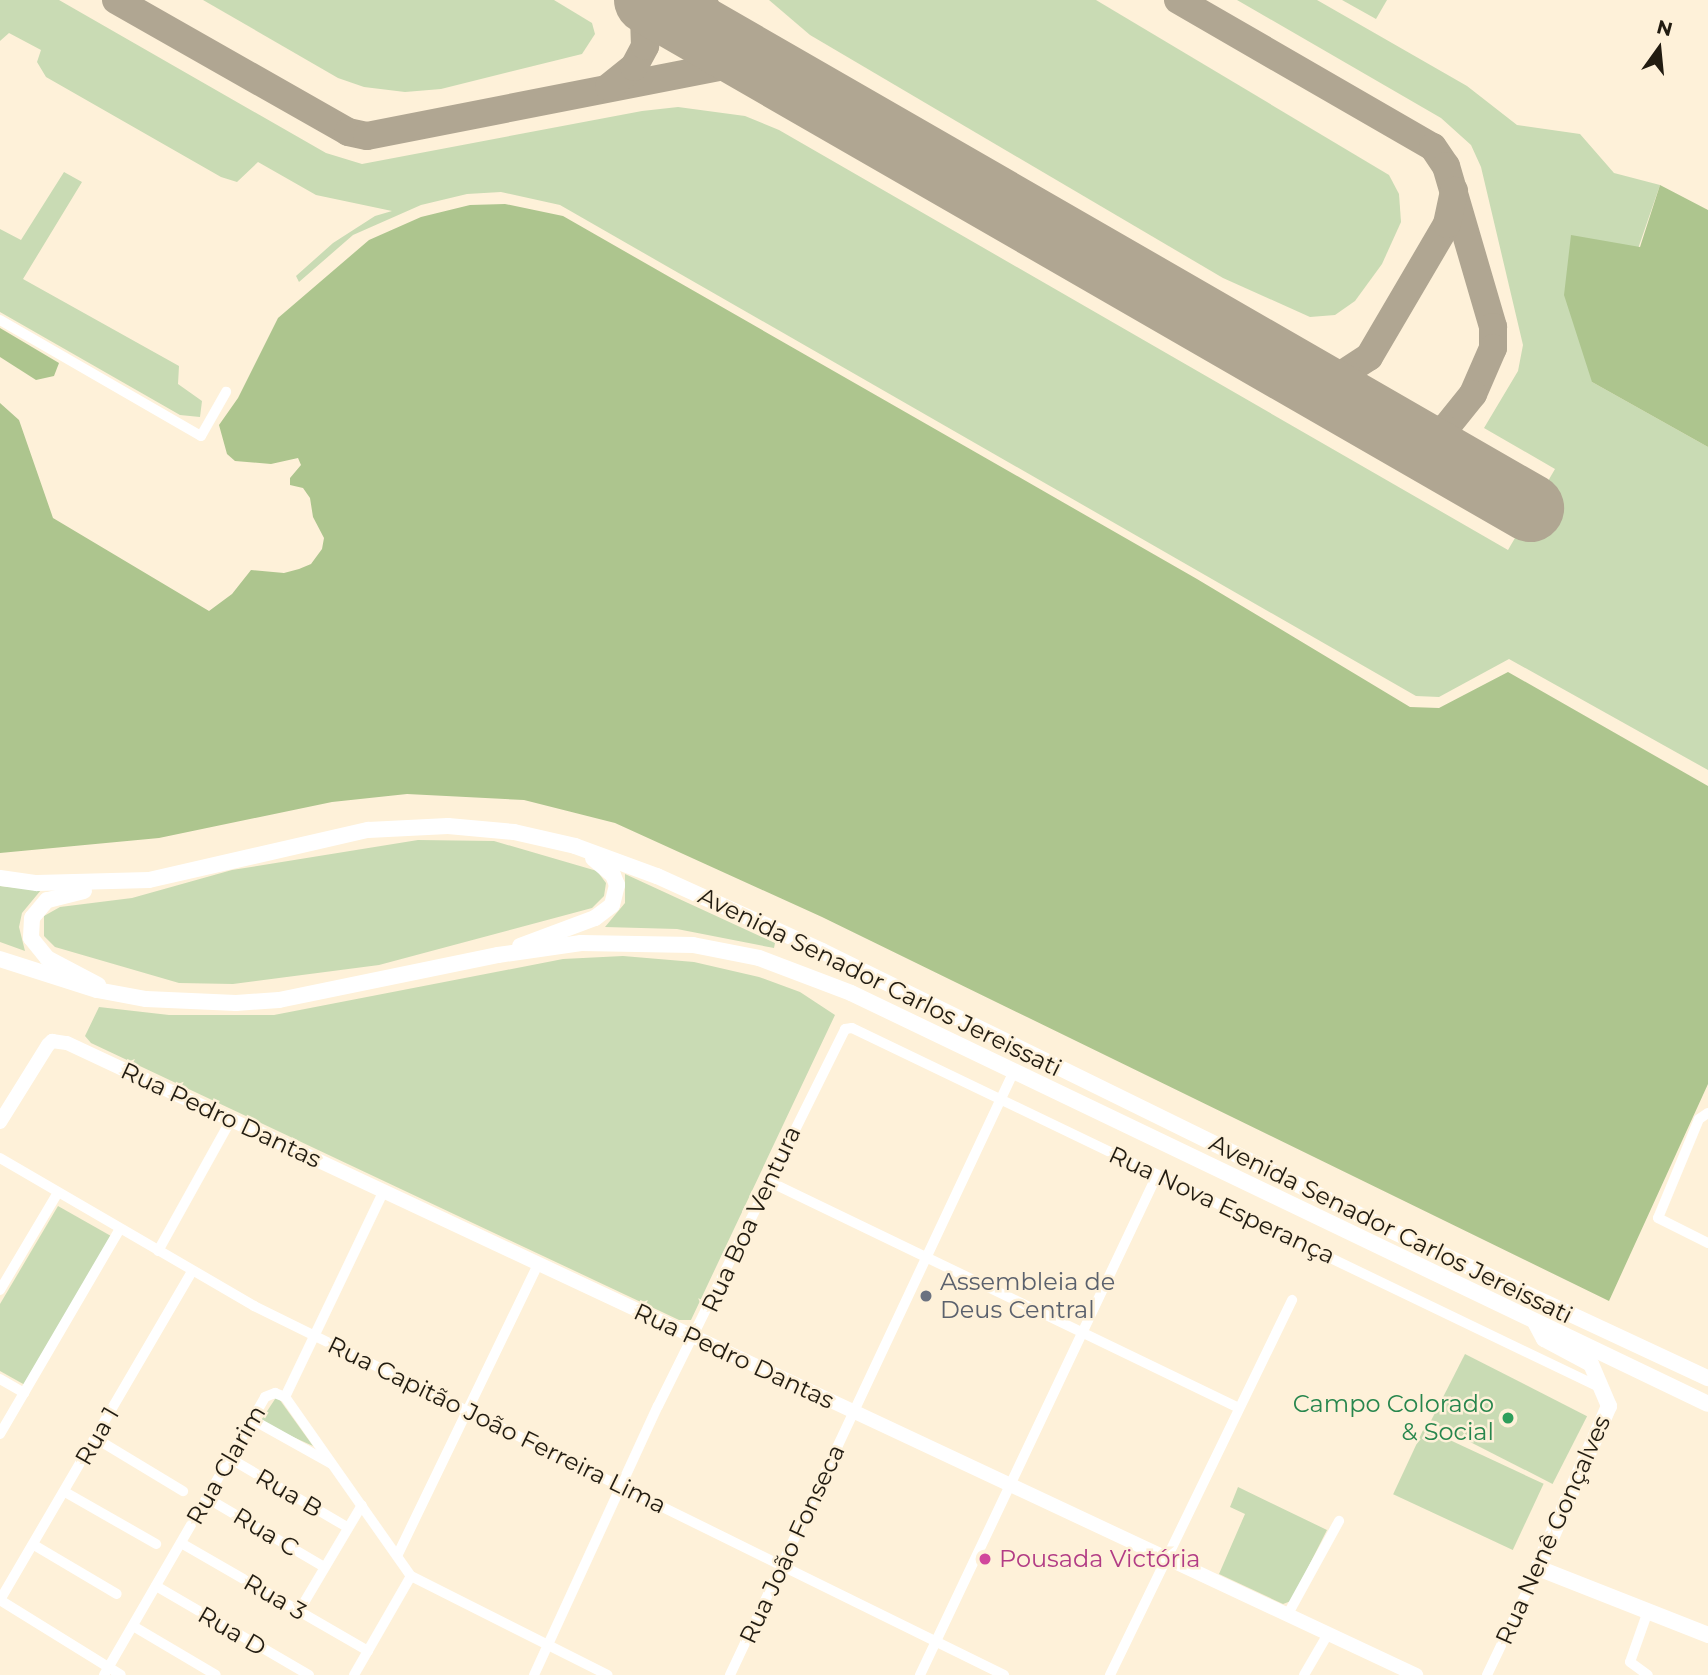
<!DOCTYPE html>
<meta charset="utf-8">
<style>
body{margin:0}
#map{position:relative;width:1708px;height:1675px;overflow:hidden;background:#fef1d9;font-family:Montserrat,sans-serif}
div>[style]{position:absolute}
.green>*{inset:0;background:#c9dbb4;transform-origin:0 0}
.forest>*{inset:0;background:#adc58e}
.taxiway>*{height:28px;margin:-14px;padding:0 14px;transform-origin:14px;border-radius:14px;background:#b0a692}
.runway>*{height:68px;margin:-34px;padding:0 34px;transform-origin:34px;border-radius:34px;background:#b0a692}
.street>*{height:10px;margin:-5px;padding:0 5px;transform-origin:5px;border-radius:5px;background:#fff}
.secondary>*{height:14px;margin:-7px;padding:0 7px;transform-origin:7px;border-radius:7px;background:#fff}
.primary>*{height:16px;margin:-8px;padding:0 8px;transform-origin:8px;border-radius:8px;background:#fff}
.dots>*{width:19px;height:19px;translate:-50% -50%;box-sizing:border-box;border:4px solid #fef1d9;border-radius:50%}
span{translate:-50% -50%;white-space:nowrap;text-align:center;line-height:1.15;-webkit-text-stroke:5px #fef1d9;paint-order:stroke}
.street-label{font-size:24px;color:#221c11}
.worship-label{font-size:24px;color:#5b616d}
.left{translate:0 -50%;text-align:left}
.leisure-label{font-size:24px;color:#27864d}
.right{translate:-100% -50%;text-align:right}
.hotel-label{font-size:24px;color:#b23c85}
.north{position:absolute;left:1624px;top:14px;width:70px;height:70px;-webkit-text-stroke:5px #fef1d9;paint-order:stroke;rotate:15deg;font-size:19px;font-weight:700;line-height:28px;text-align:center;color:#221c11}
.north::after{content:'';display:block;margin:auto;width:24px;height:32px;background:#221c11;clip-path:polygon(50% 0,100% 100%,50% 72%,0 100%)}
</style>
<div id="map">
<div class="green">
<i style="clip-path:polygon(0 0,59px 0,326px 153px,362px 164px,642px 111px,678px 107px,745px 116px,779px 130px,1508px 550px,1555px 469px,1484px 428px,1518px 371px,1523px 345px,1481px 167px,1471px 145px,1441px 118px,1237px 0,1317px 0,1467px 86px,1517px 125px,1580px 134px,1614px 173px,1660px 185px,1592px 382px,1708px 447px,1708px 770px,1509px 659px,1439px 697px,1416px 696px,560px 205px,501px 192px,467px 194px,421px 205px,353px 235px,299px 282px,296px 276px,333px 243px,375px 216px,392px 211px,316px 195px,258px 162px,237px 182px,221px 177px,46px 77px,37px 62px,41px 50px,9px 33px,0 41px)"></i>
<i style="clip-path:polygon(203px 0,554px 0,592px 23px,595px 34px,582px 54px,441px 89px,405px 92px,364px 87px,338px 78px)"></i>
<i style="clip-path:polygon(769px 0,1096px 0,1389px 175px,1399px 194px,1401px 222px,1382px 264px,1355px 301px,1335px 315px,1310px 317px,1223px 278px,810px 35px)"></i>
<i style="clip-path:polygon(1342px 0,1387px 0,1376px 19px)"></i>
<i style="clip-path:polygon(64px 172px,82px 182px,23px 279px,179px 366px,178px 384px,202px 401px,200px 417px,180px 415px,0 312px,0 229px,21px 240px)"></i>
<i style="clip-path:polygon(418px 840px,494px 841px,597px 871px,606px 883px,604px 896px,592px 908px,379px 965px,233px 984px,179px 983px,55px 947px,44px 936px,44px 916px,60px 907px,132px 898px,232px 870px)"></i>
<i style="clip-path:polygon(625px 874px,775px 943px,774px 948px,677px 929px,605px 927px,625px 903px)"></i>
<i style="clip-path:polygon(0 886px,41px 890px,22px 913px,19px 927px,25px 951px,0 942px)"></i>
<i style="clip-path:polygon(623px 956px,694px 962px,759px 977px,800px 992px,835px 1015px,691px 1320px,679px 1320px,91px 1043px,85px 1036px,99px 1007px,169px 1015px,274px 1015px,563px 959px)"></i>
<i style="clip-path:polygon(58px 1206px,111px 1236px,25px 1385px,0 1371px,0 1304px)"></i>
<i style="left:1465px;top:1354px;width:137px;height:76px;rotate:27deg"></i>
<i style="clip-path:polygon(277px 1396px,313px 1446px,260px 1422px)"></i>
<i style="left:1424px;top:1428px;width:132px;height:73px;rotate:25deg"></i>
<i style="clip-path:polygon(1238px 1487px,1327px 1530px,1291px 1601px,1283px 1604px,1219px 1574px,1245px 1514px,1230px 1507px)"></i>
</div>
<div class="forest">
<i style="clip-path:polygon(1660px 185px,1708px 210px,1708px 447px,1592px 382px,1564px 295px,1571px 235px,1640px 247px)"></i>
<i style="clip-path:polygon(505px 204px,563px 216px,1197px 579px,1410px 707px,1439px 708px,1508px 672px,1708px 786px,1708px 1084px,1609px 1301px,822px 917px,615px 823px,524px 800px,407px 794px,332px 802px,159px 838px,0 853px,0 403px,19px 420px,53px 518px,209px 611px,232px 594px,251px 570px,284px 573px,299px 569px,311px 564px,322px 549px,324px 538px,313px 517px,310px 498px,303px 488px,290px 485px,290px 478px,301px 465px,298px 458px,271px 464px,235px 461px,227px 454px,219px 425px,238px 398px,278px 318px,369px 240px,421px 217px,470px 205px)"></i>
<i style="clip-path:polygon(0 328px,59px 363px,54px 376px,36px 380px,0 357px)"></i>
</div>
<div class="taxiway">
<i style="left:116px;top:0;width:267px;rotate:29.6deg"></i>
<i style="left:348px;top:132px;width:19px;rotate:12deg"></i>
<i style="left:367px;top:136px;width:373px;rotate:-11.1deg"></i>
<i style="left:733px;top:64px;width:35px;rotate:8deg"></i>
<i style="left:703px;top:0;width:36px;rotate:69deg"></i>
<i style="left:716px;top:34px;width:57px;rotate:34.2deg"></i>
<i style="left:1178px;top:0;width:294px;rotate:30deg"></i>
<i style="left:1433px;top:147px;width:23px;rotate:56deg"></i>
<i style="left:1446px;top:166px;width:168px;rotate:73.7deg"></i>
<i style="left:1493px;top:327px;width:21px;rotate:90deg"></i>
<i style="left:1493px;top:348px;width:50px;rotate:113.5deg"></i>
<i style="left:1473px;top:394px;width:45px;rotate:128.7deg"></i>
<i style="left:1445px;top:429px;width:28px;rotate:174deg"></i>
<i style="left:1417px;top:432px;width:33px;rotate:-168deg"></i>
<i style="left:609px;top:87px;width:32px;rotate:-39deg"></i>
<i style="left:634px;top:67px;width:24px;rotate:-62deg"></i>
<i style="left:645px;top:46px;width:28px;rotate:-92deg"></i>
<i style="left:644px;top:18px;width:20px;rotate:-117deg"></i>
<i style="left:1290px;top:370px;width:26px;rotate:18deg"></i>
<i style="left:1315px;top:378px;width:23px;rotate:-2deg"></i>
<i style="left:1338px;top:377px;width:37px;rotate:-33deg"></i>
<i style="left:1369px;top:357px;width:154px;rotate:-59.6deg"></i>
<i style="left:1447px;top:224px;width:34px;rotate:-78deg"></i>
</div>
<div class="runway">
<i style="left:648px;top:0;width:1018px;rotate:29.94deg"></i>
</div>
<div class="street">
<i style="left:0;top:320px;width:232px;rotate:30deg"></i>
<i style="left:201px;top:436px;width:51px;rotate:-60.4deg"></i>
<i style="left:1708px;top:1113px;width:11px;rotate:146deg"></i>
<i style="left:1699px;top:1119px;width:107px;rotate:112.5deg"></i>
<i style="left:1658px;top:1218px;width:56px;rotate:26.6deg"></i>
<i style="left:0;top:1158px;width:294px;rotate:30.2deg"></i>
<i style="left:254px;top:1306px;width:836px;rotate:26.2deg"></i>
<i style="left:768px;top:1181px;width:521px;rotate:25.73deg"></i>
<i style="left:158px;top:1251px;width:150px;rotate:-60.9deg"></i>
<i style="left:0;top:1290px;width:112px;rotate:-59.3deg"></i>
<i style="left:0;top:1379px;width:28px;rotate:30deg"></i>
<i style="left:285px;top:1397px;width:219px;rotate:54.9deg"></i>
<i style="left:411px;top:1576px;width:220px;rotate:26.7deg"></i>
<i style="left:253px;top:1420px;width:90px;rotate:29.1deg"></i>
<i style="left:0;top:1434px;width:236px;rotate:-59.7deg"></i>
<i style="left:95px;top:1438px;width:103px;rotate:31.1deg"></i>
<i style="left:231px;top:1459px;width:134px;rotate:30.4deg"></i>
<i style="left:65px;top:1492px;width:105px;rotate:29.7deg"></i>
<i style="left:207px;top:1498px;width:136px;rotate:30.5deg"></i>
<i style="left:181px;top:1543px;width:216px;rotate:30deg"></i>
<i style="left:34px;top:1545px;width:96px;rotate:30.6deg"></i>
<i style="left:398px;top:1554px;width:321px;rotate:-64.2deg"></i>
<i style="left:156px;top:1586px;width:177px;rotate:30.2deg"></i>
<i style="left:0;top:1600px;width:381px;rotate:-59.7deg"></i>
<i style="left:0;top:1600px;width:142px;rotate:31.8deg"></i>
<i style="left:299px;top:1611px;width:123px;rotate:-59.3deg"></i>
<i style="left:1648px;top:1611px;width:54px;rotate:109.4deg"></i>
<i style="left:1630px;top:1662px;width:22px;rotate:36deg"></i>
<i style="left:1289px;top:1612px;width:104px;rotate:-61.2deg"></i>
<i style="left:133px;top:1626px;width:96px;rotate:30.6deg"></i>
<i style="left:104px;top:1675px;width:321px;rotate:-59.9deg"></i>
<i style="left:265px;top:1397px;width:11px;rotate:-22deg"></i>
<i style="left:275px;top:1393px;width:11px;rotate:22deg"></i>
<i style="left:285px;top:1397px;width:227px;rotate:-64.4deg"></i>
<i style="left:354px;top:1675px;width:114px;rotate:-60.1deg"></i>
<i style="left:534px;top:1675px;width:296px;rotate:-65.3deg"></i>
<i style="left:658px;top:1406px;width:421px;rotate:-63.6deg"></i>
<i style="left:845px;top:1029px;width:7px;rotate:-8deg"></i>
<i style="left:852px;top:1028px;width:829px;rotate:25.67deg"></i>
<i style="left:730px;top:1675px;width:667px;rotate:-64.82deg"></i>
<i style="left:920px;top:1675px;width:553px;rotate:-64.64deg"></i>
<i style="left:1110px;top:1675px;width:417px;rotate:-64.1deg"></i>
<i style="left:1304px;top:1675px;width:48px;rotate:-59.7deg"></i>
<i style="left:1487px;top:1675px;width:119px;rotate:-64.5deg"></i>
</div>
<div class="secondary">
<i style="left:0;top:1122px;width:91px;rotate:-58.1deg"></i>
<i style="left:48px;top:1045px;width:6px;rotate:-45deg"></i>
<i style="left:52px;top:1041px;width:15px;rotate:8deg"></i>
<i style="left:67px;top:1043px;width:1490px;rotate:25.1deg"></i>
</div>
<div class="primary">
<i style="left:0;top:878px;width:37px;rotate:8deg"></i>
<i style="left:37px;top:883px;width:112px;rotate:-1.5deg"></i>
<i style="left:149px;top:880px;width:225px;rotate:-12.9deg"></i>
<i style="left:368px;top:830px;width:80px;rotate:-2.9deg"></i>
<i style="left:448px;top:826px;width:66px;rotate:5.2deg"></i>
<i style="left:514px;top:832px;width:63px;rotate:12.9deg"></i>
<i style="left:575px;top:846px;width:87px;rotate:20.1deg"></i>
<i style="left:657px;top:876px;width:181px;rotate:24.4deg"></i>
<i style="left:822px;top:951px;width:633px;rotate:26.16deg"></i>
<i style="left:1390px;top:1230px;width:351px;rotate:25deg"></i>
<i style="left:84px;top:891px;width:38px;rotate:166deg"></i>
<i style="left:47px;top:900px;width:23px;rotate:130deg"></i>
<i style="left:32px;top:918px;width:20px;rotate:93deg"></i>
<i style="left:31px;top:938px;width:26px;rotate:51deg"></i>
<i style="left:47px;top:958px;width:58px;rotate:27.9deg"></i>
<i style="left:520px;top:946px;width:80px;rotate:-20.5deg"></i>
<i style="left:595px;top:918px;width:21px;rotate:-37deg"></i>
<i style="left:612px;top:905px;width:21px;rotate:-76deg"></i>
<i style="left:617px;top:885px;width:11px;rotate:-112deg"></i>
<i style="left:613px;top:875px;width:26px;rotate:-140deg"></i>
<i style="left:0;top:959px;width:102px;rotate:17.7deg"></i>
<i style="left:97px;top:990px;width:50px;rotate:10.4deg"></i>
<i style="left:146px;top:999px;width:90px;rotate:2.5deg"></i>
<i style="left:236px;top:1003px;width:43px;rotate:-4deg"></i>
<i style="left:279px;top:1000px;width:224px;rotate:-11.6deg"></i>
<i style="left:498px;top:955px;width:84px;rotate:-8.2deg"></i>
<i style="left:581px;top:943px;width:112px;rotate:1deg"></i>
<i style="left:693px;top:945px;width:67px;rotate:11.1deg"></i>
<i style="left:759px;top:958px;width:98px;rotate:20.8deg"></i>
<i style="left:851px;top:993px;width:950px;rotate:25.62deg"></i>
<i style="left:1536px;top:1324px;width:17px;rotate:62deg"></i>
<i style="left:1544px;top:1339px;width:53px;rotate:28deg"></i>
<i style="left:1591px;top:1364px;width:46px;rotate:66.8deg"></i>
<i style="left:1609px;top:1406px;width:177px;rotate:113.7deg"></i>
<i style="left:1538px;top:1568px;width:183px;rotate:21.5deg"></i>
</div>
<div class="dots">
<i style="left:926px;top:1296px;background:#6b7280"></i>
<i style="left:1508px;top:1418px;background:#2e9e5b"></i>
<i style="left:985px;top:1559px;background:#d1479c"></i>
</div>
<div class="street-label">
<span style="left:880px;top:982px;rotate:26deg">Avenida Senador Carlos Jereissati</span>
<span style="left:221px;top:1115px;rotate:25deg">Rua Pedro Dantas</span>
<span style="left:1222px;top:1205px;rotate:25deg">Rua Nova Esperança</span>
<span style="left:751px;top:1219px;rotate:-65deg">Rua Boa Ventura</span>
<span style="left:1391px;top:1229px;rotate:26deg">Avenida Senador Carlos Jereissati</span>
<span style="left:734px;top:1356px;rotate:25deg">Rua Pedro Dantas</span>
<span style="left:497px;top:1425px;rotate:26deg">Rua Capitão João Ferreira Lima</span>
<span style="left:97px;top:1436px;rotate:-60deg">Rua 1</span>
<span style="left:226px;top:1465px;rotate:-60deg">Rua Clarim</span>
<span style="left:289px;top:1493px;rotate:30deg">Rua B</span>
<span style="left:1553px;top:1530px;rotate:-66deg">Rua Nenê Gonçalves</span>
<span style="left:266px;top:1532px;rotate:31deg">Rua C</span>
<span style="left:792px;top:1544px;rotate:-65deg">Rua João Fonseca</span>
<span style="left:275px;top:1597px;rotate:30deg">Rua 3</span>
<span style="left:232px;top:1631px;rotate:30deg">Rua D</span>
</div>
<div class="worship-label">
<span class="left" style="left:940px;top:1296px">Assembleia de<br>Deus Central</span>
</div>
<div class="leisure-label">
<span class="right" style="left:1494px;top:1418px">Campo Colorado<br>&amp; Social</span>
</div>
<div class="hotel-label">
<span class="left" style="left:999px;top:1559px">Pousada Victória</span>
</div>
<div class="north">N</div>
</div>
